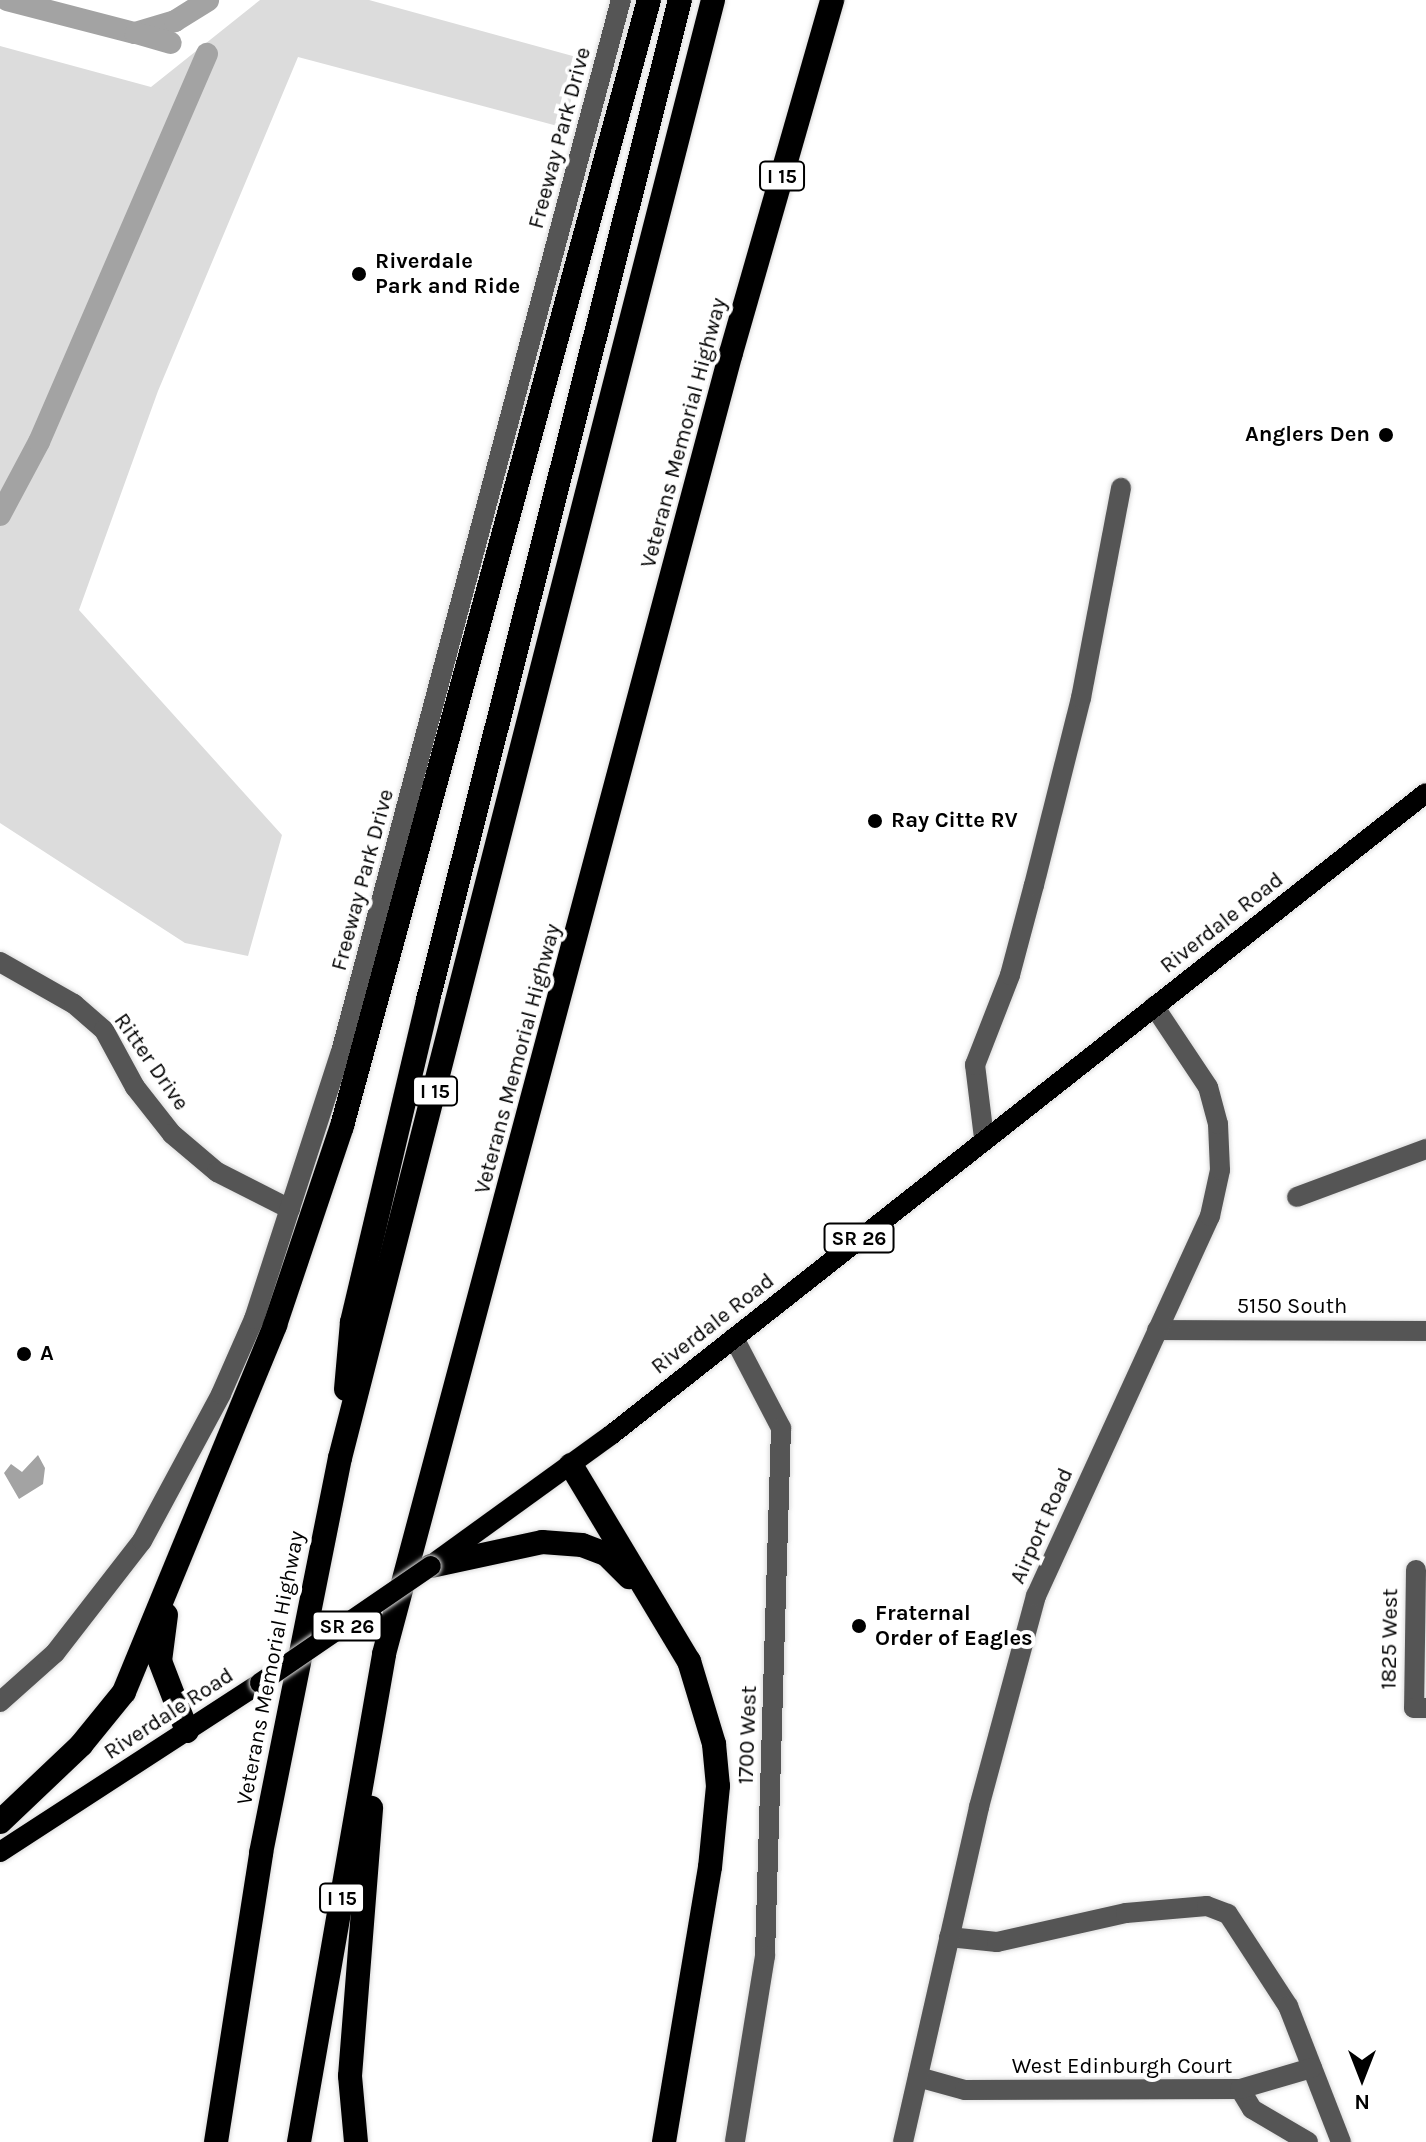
<!DOCTYPE html>
<style>
body{margin:0}
#map{position:relative;width:1426px;height:2142px;overflow:hidden;background:#fff;font-family:Karla,sans-serif}
div>[style]{position:absolute}
.green>*{inset:0;background:#dcdcdc}
.water>*{inset:0;background:#a3a3a3}
.canal>*{height:22px;margin:-11px;padding:0 11px;transform-origin:11px;border-radius:11px;background:#a3a3a3}
.roads{filter:drop-shadow(0 0 2px #dbdbdb) drop-shadow(0 0 2px #dbdbdb)}
.minor>*{height:20px;margin:-10px;padding:0 10px;transform-origin:10px;border-radius:10px;background:#555}
.major>*{height:20px;margin:-10px;padding:0 10px;transform-origin:10px;border-radius:10px;background:#000}
.highway>*{height:24px;margin:-12px;padding:0 12px;transform-origin:12px;border-radius:12px;background:#000}
.bridges{filter:drop-shadow(0 0 2px #dbdbdb) drop-shadow(0 0 2px #dbdbdb)}
.major-bridge>*{height:20px;margin:-10px;padding:0 10px;transform-origin:10px;border-radius:10px;background:#000}
.dots>*{width:22px;height:22px;translate:-50% -50%;box-sizing:border-box;border:4px solid #fff;border-radius:50%}
span{translate:-50% -50%;white-space:nowrap;text-align:center;line-height:1.15;-webkit-text-stroke:8px #fff;paint-order:stroke}
.shield-label span{padding:2px 6px;background:#fff;border:2px solid;border-radius:6px;-webkit-text-stroke-width:0}
.shield-label{font-size:20px;color:#000;font-weight:700}
.street-label{font-size:22px;color:#000}
.poi-label{font-size:22px;color:#000;font-weight:700}
.left{translate:0 -50%;text-align:left}
.right{translate:-100% -50%;text-align:right}
.north{position:absolute;left:1322px;top:2038px;width:80px;height:80px;-webkit-text-stroke:6px #fff;paint-order:stroke;rotate:180deg;font-size:22px;font-weight:700;line-height:32px;text-align:center;color:#000}
.north::after{content:'';display:block;margin:auto;width:28px;height:36px;background:#000;clip-path:polygon(50% 0,100% 100%,50% 72%,0 100%)}
</style>
<div id="map">
<div class="green">
<i style="clip-path:polygon(260px 0,369px 0,580px 58px,565px 128px,298px 57px,158px 391px,79px 610px,282px 835px,248px 956px,185px 943px,0 823px,0 46px,151px 87px)"></i>
</div>
<div class="water">
<i style="clip-path:polygon(38px 1455px,45px 1468px,43px 1484px,19px 1499px,4px 1473px,11px 1464px,22px 1472px)"></i>
</div>
<div class="canal">
<i style="left:7px;top:0;width:132px;rotate:14.5deg"></i>
<i style="left:135px;top:33px;width:42px;rotate:-16.7deg"></i>
<i style="left:175px;top:21px;width:39px;rotate:-32deg"></i>
<i style="left:136px;top:33px;width:36px;rotate:16deg"></i>
<i style="left:0;top:515px;width:83px;rotate:-61.9deg"></i>
<i style="left:39px;top:442px;width:423px;rotate:-66.6deg"></i>
</div>
<div class="roads">
<div class="minor">
<i style="left:0;top:962px;width:85px;rotate:29.6deg"></i>
<i style="left:74px;top:1004px;width:40px;rotate:41deg"></i>
<i style="left:104px;top:1030px;width:65px;rotate:61.5deg"></i>
<i style="left:135px;top:1087px;width:60px;rotate:51.8deg"></i>
<i style="left:172px;top:1134px;width:59px;rotate:40.2deg"></i>
<i style="left:217px;top:1172px;width:82px;rotate:26.9deg"></i>
<i style="left:984px;top:1138px;width:74px;rotate:-97deg"></i>
<i style="left:975px;top:1065px;width:97px;rotate:-68.7deg"></i>
<i style="left:1010px;top:975px;width:93px;rotate:-75.1deg"></i>
<i style="left:1034px;top:885px;width:193px;rotate:-75.9deg"></i>
<i style="left:1081px;top:698px;width:214px;rotate:-79.2deg"></i>
<i style="left:1297px;top:1197px;width:138px;rotate:-20.4deg"></i>
<i style="left:1157px;top:1330px;width:269px;rotate:0.2deg"></i>
<i style="left:734px;top:1338px;width:102px;rotate:62.4deg"></i>
<i style="left:781px;top:1428px;width:528px;rotate:91.74deg"></i>
<i style="left:765px;top:1956px;width:188px;rotate:99.2deg"></i>
<i style="left:1416px;top:1570px;width:138px;rotate:90.8deg"></i>
<i style="left:1414px;top:1708px;width:12px"></i>
<i style="left:0;top:1702px;width:74px;rotate:-41.7deg"></i>
<i style="left:55px;top:1653px;width:142px;rotate:-52.2deg"></i>
<i style="left:142px;top:1541px;width:167px;rotate:-61.7deg"></i>
<i style="left:221px;top:1394px;width:82px;rotate:-66.3deg"></i>
<i style="left:254px;top:1319px;width:281px;rotate:-72deg"></i>
<i style="left:341px;top:1052px;width:1089px;rotate:-75.1deg"></i>
<i style="left:949px;top:1937px;width:48px;rotate:5.9deg"></i>
<i style="left:997px;top:1942px;width:132px;rotate:-12.7deg"></i>
<i style="left:1126px;top:1913px;width:81px;rotate:-4.9deg"></i>
<i style="left:1207px;top:1906px;width:22px;rotate:21deg"></i>
<i style="left:1228px;top:1914px;width:110px;rotate:56.9deg"></i>
<i style="left:1288px;top:2006px;width:146px;rotate:68.7deg"></i>
<i style="left:918px;top:2077px;width:49px;rotate:15.5deg"></i>
<i style="left:965px;top:2090px;width:275px;rotate:-0.2deg"></i>
<i style="left:1240px;top:2089px;width:23px;rotate:59deg"></i>
<i style="left:1252px;top:2109px;width:65px;rotate:30.5deg"></i>
<i style="left:1240px;top:2089px;width:75px;rotate:-16.3deg"></i>
<i style="left:903px;top:2142px;width:344px;rotate:-77.2deg"></i>
<i style="left:979px;top:1807px;width:219px;rotate:-74.9deg"></i>
<i style="left:1036px;top:1596px;width:418px;rotate:-65.4deg"></i>
<i style="left:1210px;top:1216px;width:47px;rotate:-77.7deg"></i>
<i style="left:1220px;top:1170px;width:46px;rotate:-92.5deg"></i>
<i style="left:1218px;top:1124px;width:38px;rotate:-105deg"></i>
<i style="left:1208px;top:1087px;width:97px;rotate:-123.7deg"></i>
</div>
<div class="major">
<i style="left:434px;top:1563px;width:218px;rotate:-35.9deg"></i>
<i style="left:611px;top:1435px;width:1037px;rotate:-38.23deg"></i>
<i style="left:0;top:1852px;width:310px;rotate:-33deg"></i>
</div>
<div class="highway">
<i style="left:346px;top:1389px;width:67px;rotate:-84.9deg"></i>
<i style="left:352px;top:1322px;width:331px;rotate:-76.7deg"></i>
<i style="left:428px;top:1000px;width:1031px;rotate:-75.86deg"></i>
<i style="left:571px;top:1465px;width:229px;rotate:59deg"></i>
<i style="left:689px;top:1661px;width:87px;rotate:73.2deg"></i>
<i style="left:714px;top:1744px;width:42px;rotate:84.6deg"></i>
<i style="left:718px;top:1786px;width:81px;rotate:95.6deg"></i>
<i style="left:710px;top:1867px;width:279px;rotate:99.5deg"></i>
<i style="left:431px;top:1566px;width:114px;rotate:-12.2deg"></i>
<i style="left:542px;top:1542px;width:40px;rotate:4.3deg"></i>
<i style="left:582px;top:1545px;width:26px;rotate:21deg"></i>
<i style="left:606px;top:1554px;width:33px;rotate:45deg"></i>
<i style="left:166px;top:1615px;width:46px;rotate:97.4deg"></i>
<i style="left:160px;top:1661px;width:75px;rotate:68.9deg"></i>
<i style="left:0;top:1822px;width:112px;rotate:-43.5deg"></i>
<i style="left:81px;top:1745px;width:68px;rotate:-50.9deg"></i>
<i style="left:124px;top:1692px;width:397px;rotate:-67.6deg"></i>
<i style="left:275px;top:1325px;width:210px;rotate:-71.4deg"></i>
<i style="left:342px;top:1126px;width:1167px;rotate:-74.75deg"></i>
<i style="left:216px;top:2142px;width:292px;rotate:-81.1deg"></i>
<i style="left:261px;top:1853px;width:403px;rotate:-78.7deg"></i>
<i style="left:340px;top:1458px;width:1505px;rotate:-75.65deg"></i>
<i style="left:299px;top:2142px;width:495px;rotate:-80.1deg"></i>
<i style="left:384px;top:1654px;width:1346px;rotate:-75.07deg"></i>
<i style="left:731px;top:353px;width:367px;rotate:-74deg"></i>
<i style="left:356px;top:2142px;width:66px;rotate:-95.2deg"></i>
<i style="left:350px;top:2076px;width:269px;rotate:-85.5deg"></i>
</div>
</div>
<div class="bridges">
<div class="major-bridge">
<i style="left:260px;top:1683px;width:207px;rotate:-34.4deg"></i>
</div>
</div>
<div class="dots">
<i style="left:359px;top:274px;background:#000"></i>
<i style="left:1386px;top:435px;background:#000"></i>
<i style="left:875px;top:821px;background:#000"></i>
<i style="left:24px;top:1354px;background:#000"></i>
<i style="left:859px;top:1626px;background:#000"></i>
</div>
<div class="shield-label">
<span style="left:782px;top:176px">I 15</span>
<span style="left:435px;top:1091px">I 15</span>
<span style="left:859px;top:1238px">SR 26</span>
<span style="left:347px;top:1626px">SR 26</span>
<span style="left:342px;top:1898px">I 15</span>
</div>
<div class="street-label">
<span style="left:560px;top:138px;rotate:-75deg">Freeway Park Drive</span>
<span style="left:684px;top:433px;rotate:-75deg">Veterans Memorial Highway</span>
<span style="left:363px;top:880px;rotate:-75deg">Freeway Park Drive</span>
<span style="left:1222px;top:923px;rotate:-38deg">Riverdale Road</span>
<span style="left:518px;top:1059px;rotate:-75deg">Veterans Memorial Highway</span>
<span style="left:151px;top:1062px;rotate:55deg">Ritter Drive</span>
<span style="left:1292px;top:1307px">5150 South</span>
<span style="left:713px;top:1324px;rotate:-38deg">Riverdale Road</span>
<span style="left:1042px;top:1526px;rotate:-66deg">Airport Road</span>
<span style="left:1390px;top:1639px;rotate:-89deg">1825 West</span>
<span style="left:271px;top:1668px;rotate:-79deg">Veterans Memorial Highway</span>
<span style="left:169px;top:1714px;rotate:-33deg">Riverdale Road</span>
<span style="left:748px;top:1735px;rotate:-88deg">1700 West</span>
<span style="left:1122px;top:2067px">West Edinburgh Court</span>
</div>
<div class="poi-label">
<span class="left" style="left:375px;top:274px">Riverdale<br>Park and Ride</span>
<span class="right" style="left:1370px;top:435px">Anglers Den</span>
<span class="left" style="left:891px;top:821px">Ray Citte RV</span>
<span class="left" style="left:40px;top:1354px">A</span>
<span class="left" style="left:875px;top:1626px">Fraternal<br>Order of Eagles</span>
</div>
<div class="north">N</div>
</div>
